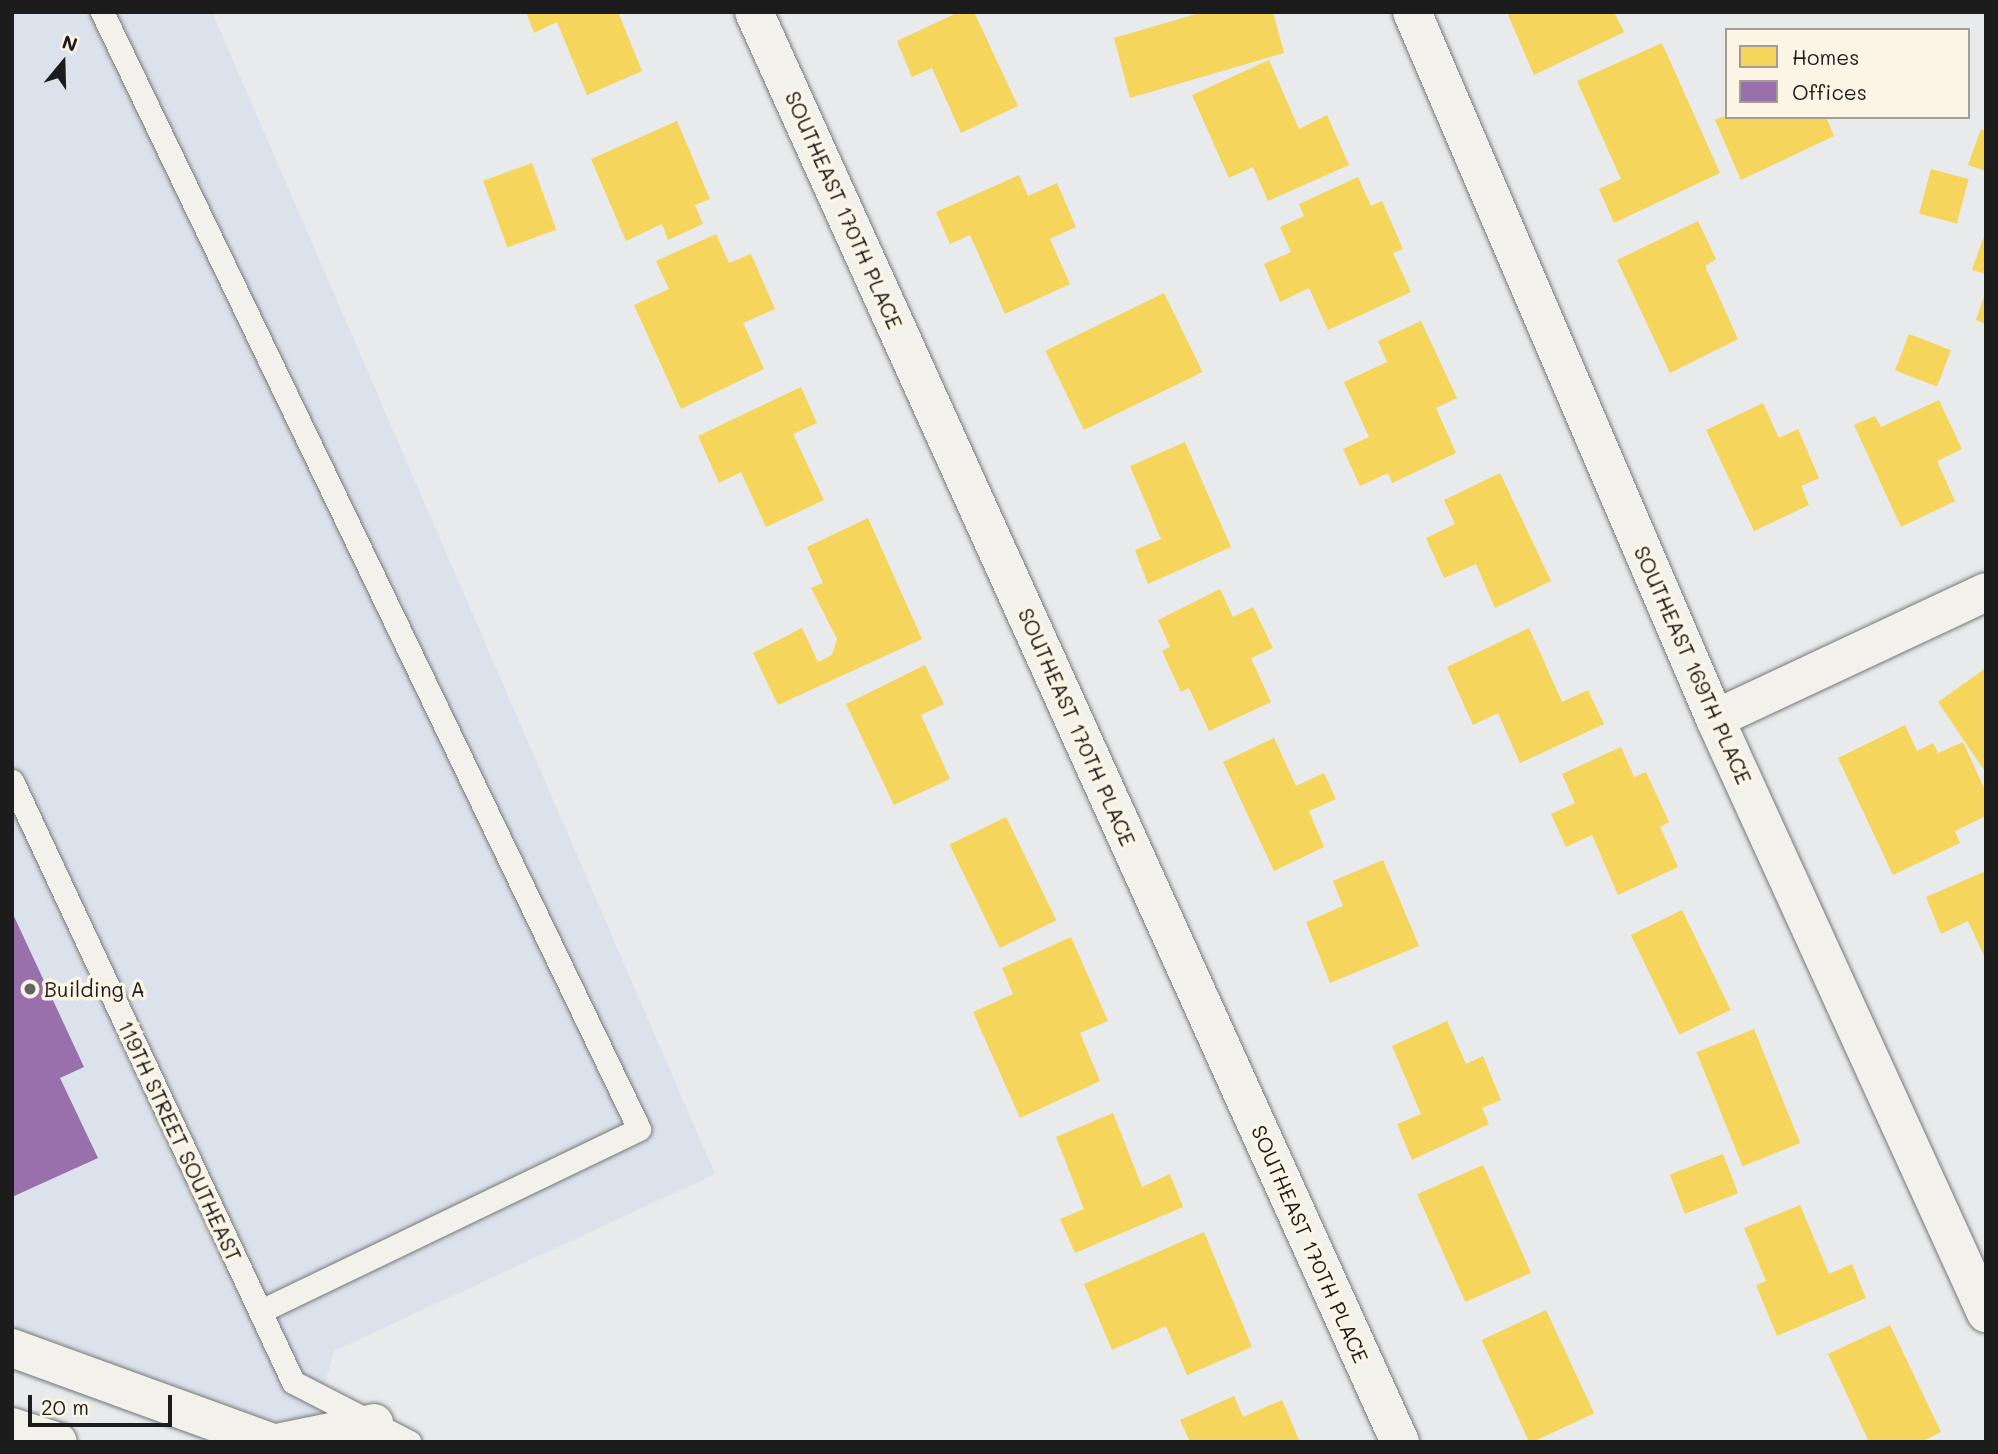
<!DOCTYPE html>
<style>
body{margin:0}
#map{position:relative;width:1998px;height:1454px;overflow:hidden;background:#e8eaec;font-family:Mali,sans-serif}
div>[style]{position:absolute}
.built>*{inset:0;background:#dbe2eb}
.homes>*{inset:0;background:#f6d55c;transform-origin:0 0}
.offices>*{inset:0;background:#9970ab}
.roads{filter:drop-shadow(0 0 2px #78797a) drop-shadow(0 0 2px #78797a)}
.lane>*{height:23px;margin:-11.5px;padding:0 11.5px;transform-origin:11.5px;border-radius:11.5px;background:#f3f1ec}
.street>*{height:38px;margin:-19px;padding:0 19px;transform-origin:19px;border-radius:19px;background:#f3f1ec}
.dots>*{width:19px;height:19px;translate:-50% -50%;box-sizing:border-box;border:4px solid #fcf5e5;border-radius:50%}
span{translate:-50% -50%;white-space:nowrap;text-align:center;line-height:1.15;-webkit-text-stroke:7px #fcf5e5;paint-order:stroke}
.street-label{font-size:21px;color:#1c1c1c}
.poi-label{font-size:21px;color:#1c1c1c}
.left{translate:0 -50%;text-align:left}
.frame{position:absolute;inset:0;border:14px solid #1c1c1c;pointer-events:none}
.legend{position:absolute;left:1725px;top:28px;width:245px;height:91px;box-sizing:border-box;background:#fcf5e5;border:2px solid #a29e95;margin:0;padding:9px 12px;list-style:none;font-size:21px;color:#1c1c1c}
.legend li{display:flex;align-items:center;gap:14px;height:35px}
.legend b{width:35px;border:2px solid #a29e95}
.north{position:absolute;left:28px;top:28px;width:70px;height:70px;-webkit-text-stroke:5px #fcf5e5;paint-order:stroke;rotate:19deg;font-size:19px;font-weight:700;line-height:28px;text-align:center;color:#1c1c1c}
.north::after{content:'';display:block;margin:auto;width:24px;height:32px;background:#1c1c1c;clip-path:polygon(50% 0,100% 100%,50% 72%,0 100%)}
.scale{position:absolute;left:28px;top:1395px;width:144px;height:32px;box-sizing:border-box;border:4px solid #1c1c1c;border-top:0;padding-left:9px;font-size:21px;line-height:24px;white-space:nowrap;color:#1c1c1c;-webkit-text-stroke:5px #fcf5e5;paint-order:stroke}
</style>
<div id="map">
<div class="built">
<i style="clip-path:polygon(12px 12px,212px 12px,715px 1174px,334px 1351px,308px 1442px,209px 1442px,12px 1372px)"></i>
</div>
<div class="homes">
<i style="clip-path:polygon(526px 12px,618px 12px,642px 71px,587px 95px,557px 22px,534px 33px)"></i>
<i style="clip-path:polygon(959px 12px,974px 12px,1018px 106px,961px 133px,932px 68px,912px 77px,897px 41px)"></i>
<i style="clip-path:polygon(1203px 12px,1273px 12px,1284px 53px,1130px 98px,1114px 38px)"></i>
<i style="clip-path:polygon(1514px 12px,1614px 12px,1624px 32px,1534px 75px,1508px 15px)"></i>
<i style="clip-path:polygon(1662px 43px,1720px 173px,1614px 223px,1599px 189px,1621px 179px,1577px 81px)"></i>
<i style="clip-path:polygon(1269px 60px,1299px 129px,1327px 115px,1349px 165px,1268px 201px,1253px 167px,1229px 178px,1192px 95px)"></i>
<i style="clip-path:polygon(1727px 115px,1826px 117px,1834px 136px,1741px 180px,1715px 120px)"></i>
<i style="clip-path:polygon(677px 121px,710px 199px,695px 205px,703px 224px,668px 240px,662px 224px,626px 241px,591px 159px)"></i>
<i style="clip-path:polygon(1981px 129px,1986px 131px,1986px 171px,1968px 165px)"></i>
<i style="left:532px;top:163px;width:71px;height:52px;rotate:70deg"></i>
<i style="left:1931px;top:169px;width:39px;height:46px;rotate:15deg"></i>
<i style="clip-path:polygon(1019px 175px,1028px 196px,1057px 183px,1076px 227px,1050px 239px,1070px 284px,1005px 314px,970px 235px,950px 244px,936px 212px)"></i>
<i style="clip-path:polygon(1358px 177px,1371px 206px,1382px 201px,1403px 249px,1393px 253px,1411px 292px,1328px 330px,1309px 288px,1280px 302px,1264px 264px,1291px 252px,1280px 227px,1304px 216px,1299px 204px)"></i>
<i style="clip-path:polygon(1698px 221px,1716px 259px,1705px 266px,1738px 339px,1670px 373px,1617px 260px)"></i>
<i style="clip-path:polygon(1985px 233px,1986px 233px,1986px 274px,1972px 270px)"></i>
<i style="clip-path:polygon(716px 234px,729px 263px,751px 254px,775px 309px,743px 323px,764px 369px,681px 409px,634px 305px,669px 289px,656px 261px)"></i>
<i style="left:1164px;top:293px;width:88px;height:132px;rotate:64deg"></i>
<i style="clip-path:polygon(1985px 293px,1986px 293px,1986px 324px,1976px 320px)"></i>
<i style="clip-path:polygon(1421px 321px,1457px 398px,1436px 408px,1456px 453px,1392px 483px,1388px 473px,1360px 486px,1343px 449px,1369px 437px,1344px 382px,1387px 362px,1378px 341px)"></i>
<i style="left:1909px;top:334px;width:45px;height:39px;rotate:21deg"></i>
<i style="clip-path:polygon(801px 387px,817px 423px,793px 434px,824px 500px,766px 527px,741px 472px,719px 483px,698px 436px)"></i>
<i style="clip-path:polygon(1939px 400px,1962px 449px,1937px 461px,1955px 501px,1901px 527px,1854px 425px,1875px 416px,1881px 427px)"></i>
<i style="clip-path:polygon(1763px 403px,1779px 438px,1798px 429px,1819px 478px,1801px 486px,1809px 505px,1754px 531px,1706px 430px)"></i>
<i style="clip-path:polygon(1185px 442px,1231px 547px,1148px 584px,1135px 550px,1161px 539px,1130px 466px)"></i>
<i style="clip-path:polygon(1500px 473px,1551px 581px,1495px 608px,1476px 564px,1444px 578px,1426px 538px,1455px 524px,1444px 500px)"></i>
<i style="clip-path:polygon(868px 518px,922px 639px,778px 705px,753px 653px,802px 628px,818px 662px,832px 655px,837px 639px,811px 588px,823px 583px,807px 547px)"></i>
<i style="clip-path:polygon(1220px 589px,1233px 617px,1253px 607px,1273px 648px,1251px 658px,1271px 702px,1209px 731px,1189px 688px,1181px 692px,1162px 651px,1170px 647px,1158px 620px)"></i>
<i style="clip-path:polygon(1529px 628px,1562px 702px,1588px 690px,1604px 724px,1520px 763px,1498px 713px,1473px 725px,1447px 667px)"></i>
<i style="clip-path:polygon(925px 665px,944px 704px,921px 715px,950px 779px,894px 805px,846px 704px)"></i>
<i style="clip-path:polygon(1986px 668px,1986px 773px,1938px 702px)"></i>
<i style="clip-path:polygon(1905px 725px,1917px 751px,1933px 743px,1938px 753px,1963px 742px,1986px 792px,1986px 816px,1955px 831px,1960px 843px,1893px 875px,1838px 758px)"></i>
<i style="clip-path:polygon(1274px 738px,1296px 786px,1324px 773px,1336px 799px,1309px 811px,1324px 847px,1274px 871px,1223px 762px)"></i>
<i style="clip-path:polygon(1621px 747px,1634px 777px,1646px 772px,1669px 822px,1660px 827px,1678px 867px,1618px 895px,1592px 835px,1566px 847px,1551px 814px,1575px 803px,1562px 774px)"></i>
<i style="left:1006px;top:817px;width:115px;height:63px;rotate:64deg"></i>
<i style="clip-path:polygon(1383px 860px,1419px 946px,1330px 983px,1306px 922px,1343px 906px,1333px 881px)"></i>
<i style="clip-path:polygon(1986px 871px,1986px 960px,1968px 921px,1941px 934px,1926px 897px)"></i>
<i style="left:1682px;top:910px;width:111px;height:57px;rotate:64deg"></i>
<i style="clip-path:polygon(1071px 937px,1108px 1021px,1080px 1033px,1100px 1081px,1020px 1118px,973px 1012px,1013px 994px,1002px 968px)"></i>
<i style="clip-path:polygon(1447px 1021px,1466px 1064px,1483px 1056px,1501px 1100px,1482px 1108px,1489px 1124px,1412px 1160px,1397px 1124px,1421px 1114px,1392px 1046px)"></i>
<i style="left:1754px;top:1029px;width:123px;height:62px;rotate:68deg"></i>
<i style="clip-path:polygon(1113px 1113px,1142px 1187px,1170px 1174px,1183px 1207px,1075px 1253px,1060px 1219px,1084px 1209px,1056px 1137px)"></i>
<i style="left:1723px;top:1154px;width:42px;height:57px;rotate:69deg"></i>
<i style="left:1483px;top:1165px;width:118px;height:72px;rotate:66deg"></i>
<i style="clip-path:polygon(1800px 1205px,1829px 1274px,1852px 1264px,1866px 1298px,1777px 1336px,1756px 1285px,1766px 1281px,1744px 1228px)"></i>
<i style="clip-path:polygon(1204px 1232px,1252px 1347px,1187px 1375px,1166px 1326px,1112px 1350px,1084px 1284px)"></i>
<i style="left:1546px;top:1310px;width:114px;height:71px;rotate:65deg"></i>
<i style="clip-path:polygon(1890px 1325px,1941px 1432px,1921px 1442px,1869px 1442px,1828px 1354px)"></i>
<i style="clip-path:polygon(1234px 1396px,1243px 1417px,1282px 1400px,1300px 1442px,1190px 1442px,1180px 1420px)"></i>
</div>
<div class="offices">
<i style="clip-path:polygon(12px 912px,84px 1067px,60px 1078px,98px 1158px,12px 1197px)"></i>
</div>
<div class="roads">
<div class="lane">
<i style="left:102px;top:12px;width:1239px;rotate:64.32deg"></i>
<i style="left:639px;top:1129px;width:420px;rotate:154.3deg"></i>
<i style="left:12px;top:781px;width:663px;rotate:64.94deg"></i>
<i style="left:293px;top:1382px;width:131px;rotate:27.3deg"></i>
</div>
<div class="street">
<i style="left:754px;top:12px;width:1569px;rotate:65.69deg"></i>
<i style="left:1412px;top:12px;width:769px;rotate:66.8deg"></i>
<i style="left:1715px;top:719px;width:653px;rotate:65.48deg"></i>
<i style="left:1715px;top:719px;width:299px;rotate:-25.1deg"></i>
<i style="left:12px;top:1348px;width:275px;rotate:20deg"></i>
<i style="left:12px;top:1427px;width:48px;rotate:18.1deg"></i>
<i style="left:281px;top:1442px;width:95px;rotate:-11.5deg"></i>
</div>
</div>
<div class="dots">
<i style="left:30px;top:989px;background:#636465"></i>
</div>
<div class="street-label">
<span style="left:844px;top:210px;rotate:66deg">SOUTHEAST 170TH PLACE</span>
<span style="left:1693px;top:665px;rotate:66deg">SOUTHEAST 169TH PLACE</span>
<span style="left:1077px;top:727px;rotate:66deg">SOUTHEAST 170TH PLACE</span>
<span style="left:180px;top:1141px;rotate:65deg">119TH STREET SOUTHEAST</span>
<span style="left:1310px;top:1244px;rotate:66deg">SOUTHEAST 170TH PLACE</span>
</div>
<div class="poi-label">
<span class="left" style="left:44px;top:989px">Building A</span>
</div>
<div class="frame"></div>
<ul class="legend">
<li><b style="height:19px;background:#f6d55c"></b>Homes</li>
<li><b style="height:19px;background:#9970ab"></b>Offices</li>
</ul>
<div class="north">N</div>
<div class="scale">20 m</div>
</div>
